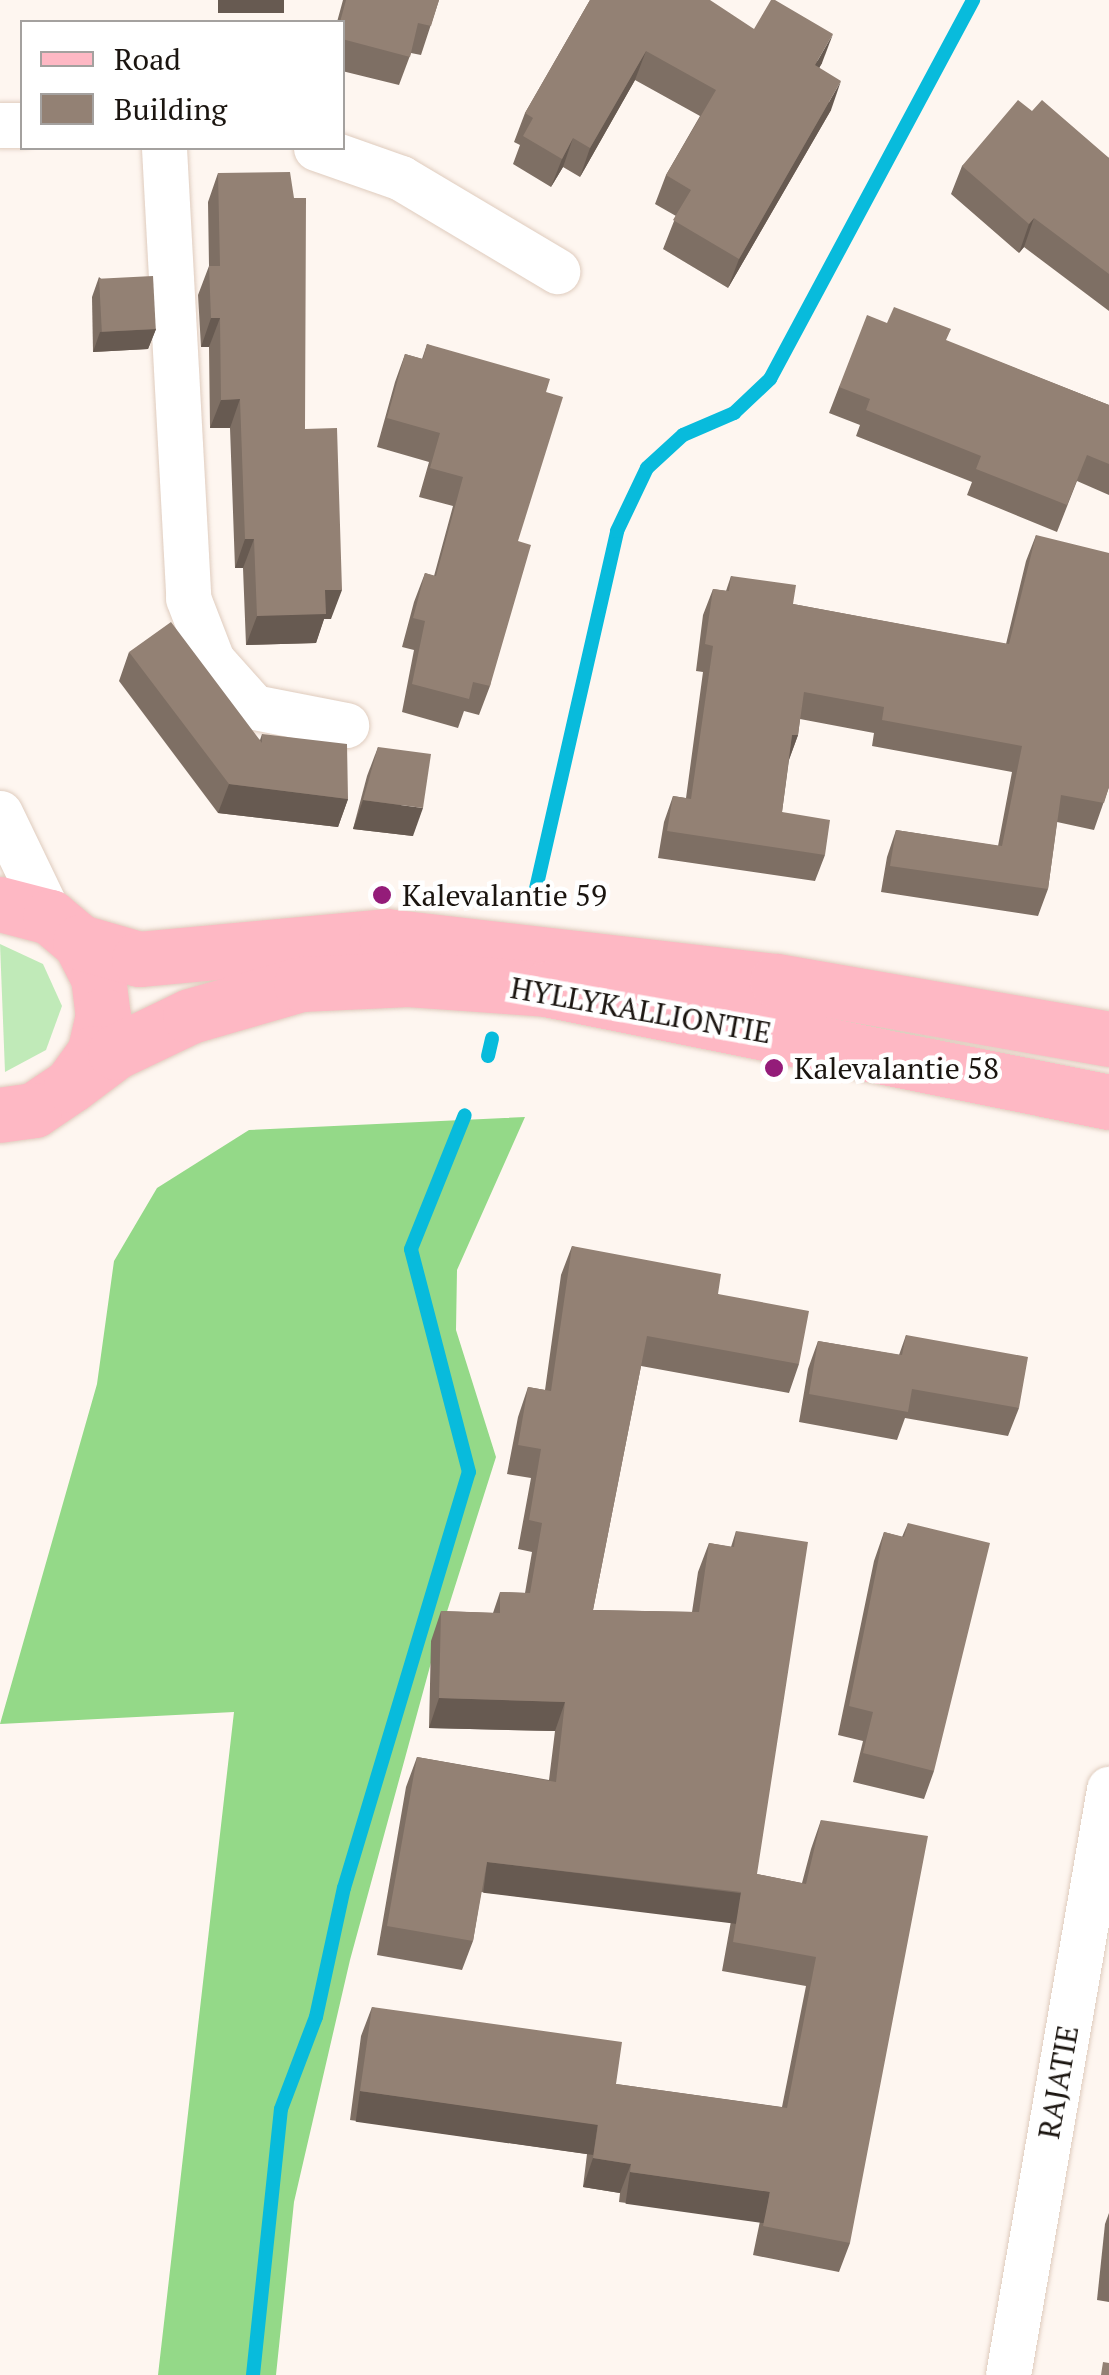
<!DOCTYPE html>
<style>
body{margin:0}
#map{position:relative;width:1109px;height:2375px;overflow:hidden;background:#fef6f0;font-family:"PT Serif",serif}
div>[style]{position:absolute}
.green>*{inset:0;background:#c0eab8}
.forest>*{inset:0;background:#94d988}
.stream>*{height:14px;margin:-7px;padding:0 7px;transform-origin:7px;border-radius:7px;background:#08bbdc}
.roads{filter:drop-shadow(0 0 2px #dfccbe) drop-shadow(0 0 2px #dfccbe)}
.minor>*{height:45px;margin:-22.5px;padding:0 22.5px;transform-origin:22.5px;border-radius:22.5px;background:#fff}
.major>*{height:55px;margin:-27.5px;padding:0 27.5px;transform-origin:27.5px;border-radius:27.5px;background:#feb8c4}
.wall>*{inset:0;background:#7e6f64}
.shaded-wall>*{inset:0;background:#675a51;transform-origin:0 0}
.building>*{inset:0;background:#938174;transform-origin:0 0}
.dots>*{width:28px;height:28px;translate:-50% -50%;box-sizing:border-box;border:5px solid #fff;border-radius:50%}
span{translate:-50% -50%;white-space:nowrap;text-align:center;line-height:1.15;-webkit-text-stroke:9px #fff;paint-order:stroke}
.poi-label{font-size:30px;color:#1b1510}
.left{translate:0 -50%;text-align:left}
.street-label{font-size:30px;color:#1b1510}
.legend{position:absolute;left:20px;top:20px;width:325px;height:130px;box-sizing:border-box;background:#fff;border:2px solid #a4a19f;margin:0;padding:12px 18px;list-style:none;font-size:30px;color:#1b1510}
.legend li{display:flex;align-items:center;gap:20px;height:50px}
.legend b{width:50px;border:2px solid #a4a19f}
</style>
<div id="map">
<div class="green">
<i style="clip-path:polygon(0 944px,43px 964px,62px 1006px,46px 1050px,5px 1072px)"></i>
</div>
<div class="forest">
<i style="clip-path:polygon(525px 1117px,457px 1270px,456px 1330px,496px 1457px,432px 1659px,350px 1960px,294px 2202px,276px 2375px,158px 2375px,234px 1712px,0 1724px,97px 1384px,114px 1261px,157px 1188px,249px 1130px)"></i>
</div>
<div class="stream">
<i style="left:535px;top:893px;width:371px;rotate:-77.2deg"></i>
<i style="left:617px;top:531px;width:70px;rotate:-64.5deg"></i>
<i style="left:647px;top:468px;width:49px;rotate:-42.5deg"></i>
<i style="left:683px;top:435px;width:56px;rotate:-23.3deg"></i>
<i style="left:734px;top:413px;width:50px;rotate:-43.4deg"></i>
<i style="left:770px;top:379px;width:430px;rotate:-61.8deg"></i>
<i style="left:488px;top:1056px;width:18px;rotate:-77deg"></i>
<i style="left:253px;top:2375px;width:267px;rotate:-84deg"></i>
<i style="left:281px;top:2109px;width:98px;rotate:-69.2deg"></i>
<i style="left:316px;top:2017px;width:132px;rotate:-77.8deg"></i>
<i style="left:344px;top:1888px;width:434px;rotate:-73.3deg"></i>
<i style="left:469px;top:1472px;width:230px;rotate:-104.6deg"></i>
<i style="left:411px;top:1249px;width:144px;rotate:-68.1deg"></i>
</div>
<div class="roads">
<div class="minor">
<i style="left:0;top:125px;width:22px"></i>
<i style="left:164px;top:148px;width:451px;rotate:86.9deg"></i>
<i style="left:188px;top:598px;width:66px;rotate:68.8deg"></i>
<i style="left:212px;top:660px;width:63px;rotate:48.2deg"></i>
<i style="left:254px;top:707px;width:94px;rotate:11.1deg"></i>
<i style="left:316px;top:148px;width:90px;rotate:19.4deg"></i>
<i style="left:401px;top:178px;width:182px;rotate:30.8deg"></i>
<i style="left:0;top:813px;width:115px;rotate:64.3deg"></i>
<i style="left:1008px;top:2375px;width:595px;rotate:-80.22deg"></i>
</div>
<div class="major">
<i style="left:0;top:904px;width:52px;rotate:14.6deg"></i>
<i style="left:50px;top:917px;width:39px;rotate:40deg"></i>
<i style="left:80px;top:942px;width:39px;rotate:63deg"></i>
<i style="left:98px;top:977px;width:38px;rotate:83deg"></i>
<i style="left:103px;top:1015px;width:39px;rotate:103deg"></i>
<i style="left:94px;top:1053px;width:39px;rotate:126deg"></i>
<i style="left:71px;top:1085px;width:45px;rotate:146deg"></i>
<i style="left:34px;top:1110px;width:34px;rotate:172deg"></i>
<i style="left:80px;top:942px;width:61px;rotate:16.1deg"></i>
<i style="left:139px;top:959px;width:248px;rotate:-5.3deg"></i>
<i style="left:386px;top:936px;width:394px;rotate:6.6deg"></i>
<i style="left:777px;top:981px;width:337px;rotate:9.9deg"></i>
<i style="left:71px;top:1085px;width:55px;rotate:-36.9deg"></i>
<i style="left:115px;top:1052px;width:83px;rotate:-25.6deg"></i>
<i style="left:190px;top:1016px;width:116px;rotate:-16.1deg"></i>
<i style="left:301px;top:984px;width:107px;rotate:-2.7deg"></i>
<i style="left:408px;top:979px;width:138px;rotate:4.1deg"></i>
<i style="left:546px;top:989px;width:574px;rotate:11.35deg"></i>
</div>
</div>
<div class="wall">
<i style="clip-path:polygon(343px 0,439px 0,421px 55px,411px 53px,399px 85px,342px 71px,342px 22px,337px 22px)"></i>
<i style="clip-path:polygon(590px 0,754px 29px,822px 63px,819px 68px,831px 110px,728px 288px,663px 249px,676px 216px,655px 204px,666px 175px,700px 116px,635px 80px,580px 177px,563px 167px,551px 187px,513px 164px,520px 145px,514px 142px,525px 113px)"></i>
<i style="clip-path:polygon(1032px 111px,1109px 158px,1109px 311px,1024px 247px,1019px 253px,951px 194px,962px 166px)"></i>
<i style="clip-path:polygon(218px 173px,305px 429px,331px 619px,324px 619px,316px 643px,246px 645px,243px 568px,235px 568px,230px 428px,210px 428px,209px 347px,201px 347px,198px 295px,209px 266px,208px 202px)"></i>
<i style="clip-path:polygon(99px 277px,156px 329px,148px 349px,93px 352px,92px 297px)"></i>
<i style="clip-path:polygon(887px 323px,946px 341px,1109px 405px,1109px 495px,1077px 481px,1057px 532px,967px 495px,972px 482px,856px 436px,860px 425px,829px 413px,839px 387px)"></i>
<i style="clip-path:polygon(427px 344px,546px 392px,490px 686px,479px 715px,464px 711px,458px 728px,402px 712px,414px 650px,402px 647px,414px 602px,425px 573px,434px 576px,453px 506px,419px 497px,429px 462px,377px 447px,395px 382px,405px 354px,422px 359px)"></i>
<i style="clip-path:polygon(1036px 535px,1109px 787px,1094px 830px,1057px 822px,1048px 889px,1038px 916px,881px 892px,887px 857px,896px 830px,998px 846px,1012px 772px,872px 746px,874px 733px,800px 719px,798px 735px,789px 760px,782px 812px,825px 855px,815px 881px,658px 858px,664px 822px,673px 796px,686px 798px,703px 672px,696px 671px,703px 615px,713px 589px,726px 591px,731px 576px,793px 604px,1006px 644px,1026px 561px)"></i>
<i style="clip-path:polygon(129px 652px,260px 740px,262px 734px,348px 799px,338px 827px,218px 813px,119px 681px)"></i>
<i style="clip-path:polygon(378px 747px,413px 836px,353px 829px,367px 776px)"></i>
<i style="clip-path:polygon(572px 1246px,718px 1294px,799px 1364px,789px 1393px,641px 1366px,593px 1610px,692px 1612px,698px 1572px,709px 1543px,731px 1547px,736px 1531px,757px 1874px,802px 1883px,811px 1849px,821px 1820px,850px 2243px,839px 2272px,753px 2255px,760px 2221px,619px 2202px,620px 2193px,583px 2187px,587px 2154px,350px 2120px,361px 2036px,372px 2007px,616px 2084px,782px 2107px,806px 1986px,722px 1971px,731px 1921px,481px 1892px,473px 1941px,462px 1970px,377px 1955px,406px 1787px,417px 1757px,549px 1780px,555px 1731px,429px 1728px,431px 1641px,441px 1611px,493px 1613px,500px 1592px,525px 1593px,532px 1552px,518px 1549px,531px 1478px,507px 1474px,518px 1417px,528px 1387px,545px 1390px,561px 1275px)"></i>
<i style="clip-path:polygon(906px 1335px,1019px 1408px,1008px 1436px,905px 1418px,897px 1440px,799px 1422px,808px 1369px,818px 1341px,899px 1355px)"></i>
<i style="clip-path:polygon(908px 1523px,934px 1771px,924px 1799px,853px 1782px,863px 1741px,838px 1735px,874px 1561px,884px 1532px,902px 1537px)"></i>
<i style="clip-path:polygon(1109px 2213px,1109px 2302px,1097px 2300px,1105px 2224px)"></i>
</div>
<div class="shaded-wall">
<i style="left:218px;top:0;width:66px;height:13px"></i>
<i style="clip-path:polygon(833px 34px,822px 63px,804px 94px,815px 65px)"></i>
<i style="clip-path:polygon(646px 51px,635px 80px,580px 177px,590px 148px)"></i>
<i style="clip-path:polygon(841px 81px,831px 110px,728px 288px,739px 259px)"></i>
<i style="clip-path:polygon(573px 138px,563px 167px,551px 187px,562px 159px)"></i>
<i style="clip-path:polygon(1034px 218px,1024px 247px,1019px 253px,1029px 224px)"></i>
<i style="clip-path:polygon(211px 318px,220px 318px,209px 347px,201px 347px)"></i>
<i style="clip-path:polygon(156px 329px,148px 349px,93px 352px,100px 332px)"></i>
<i style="clip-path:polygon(240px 399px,230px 428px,210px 428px,221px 400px)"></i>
<i style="clip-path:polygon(245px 539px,254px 539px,243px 568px,235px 568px)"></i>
<i style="clip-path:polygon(325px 590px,342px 590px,331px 619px,324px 619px,316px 643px,246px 645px,257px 616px)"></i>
<i style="clip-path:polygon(792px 735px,798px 735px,788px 762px)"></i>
<i style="clip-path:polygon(229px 784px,348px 799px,338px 827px,218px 813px)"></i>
<i style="clip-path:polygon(363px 800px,423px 808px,413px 836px,353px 829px)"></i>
<i style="clip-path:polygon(439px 1698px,565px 1702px,555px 1731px,429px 1728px)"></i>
<i style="left:487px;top:1862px;width:256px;height:31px;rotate:7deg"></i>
<i style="left:360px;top:2091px;width:240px;height:31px;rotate:8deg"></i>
<i style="clip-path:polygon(593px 2158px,631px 2164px,620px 2193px,583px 2187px)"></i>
<i style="left:630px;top:2172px;width:141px;height:32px;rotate:8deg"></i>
</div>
<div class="building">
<i style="clip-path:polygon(346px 0,439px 0,431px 26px,418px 23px,410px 57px,342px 39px,342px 22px,340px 22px)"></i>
<i style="clip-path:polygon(590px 0,710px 0,754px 29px,771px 0,775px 0,833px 34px,815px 65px,841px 81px,739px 259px,673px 220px,691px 190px,666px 175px,716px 90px,646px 51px,590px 148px,573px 138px,562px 159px,523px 136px,533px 118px,525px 113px)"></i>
<i style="clip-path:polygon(1018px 100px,1032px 111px,1042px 100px,1109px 158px,1109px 274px,1034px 218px,1029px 224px,962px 166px)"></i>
<i style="clip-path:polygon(290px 172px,294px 198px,306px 198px,305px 429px,337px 428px,342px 590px,325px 590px,326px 614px,257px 616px,254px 539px,245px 539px,240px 399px,221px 400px,220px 318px,211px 318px,209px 266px,220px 266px,218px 173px)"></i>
<i style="left:153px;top:276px;width:53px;height:54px;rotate:87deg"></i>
<i style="clip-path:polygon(894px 307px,951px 329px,946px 340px,1109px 405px,1109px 464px,1087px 455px,1067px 505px,976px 469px,981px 456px,866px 410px,870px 399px,839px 387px,867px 315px,887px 323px)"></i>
<i style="clip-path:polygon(427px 344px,550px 379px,546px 392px,563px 397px,518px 541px,531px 545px,490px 686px,473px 682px,469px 699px,412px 684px,425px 621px,413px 618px,425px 573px,436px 576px,463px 477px,430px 468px,440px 433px,387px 418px,405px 354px,423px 359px)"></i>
<i style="clip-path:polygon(1036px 535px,1109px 553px,1109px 787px,1104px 803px,1061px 795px,1048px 889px,890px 866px,896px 830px,1002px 846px,1022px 746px,882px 720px,884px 707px,804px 692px,798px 735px,792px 735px,782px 812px,830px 820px,825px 855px,667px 831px,673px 796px,691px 799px,713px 646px,705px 644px,713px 589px,729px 591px,731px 576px,796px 585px,793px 604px,1009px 644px)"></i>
<i style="clip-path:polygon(171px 622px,262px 743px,262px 734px,347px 744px,348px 799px,229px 784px,129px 652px)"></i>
<i style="clip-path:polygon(378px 747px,431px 754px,423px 808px,363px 800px)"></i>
<i style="clip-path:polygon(572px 1246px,721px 1274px,718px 1294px,809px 1311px,799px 1364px,647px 1336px,593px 1610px,699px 1612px,709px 1543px,734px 1547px,736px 1531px,808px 1542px,757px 1874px,806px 1884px,821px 1820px,928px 1836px,850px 2243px,763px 2226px,770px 2192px,630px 2172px,631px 2164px,593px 2158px,598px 2125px,360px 2091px,372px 2007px,622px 2042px,616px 2084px,787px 2108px,816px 1957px,733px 1942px,741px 1892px,487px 1862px,473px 1941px,387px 1926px,417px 1757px,556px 1782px,565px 1702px,439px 1698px,441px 1611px,500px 1613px,500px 1592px,530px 1593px,542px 1523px,529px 1520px,541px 1449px,518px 1445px,528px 1387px,551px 1391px)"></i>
<i style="clip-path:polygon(906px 1335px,1028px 1357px,1019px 1408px,912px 1389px,908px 1412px,809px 1394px,818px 1341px,902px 1355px)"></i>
<i style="clip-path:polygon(908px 1523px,990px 1543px,934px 1771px,863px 1753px,873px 1712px,849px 1706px,884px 1532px,904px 1537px)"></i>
<i style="clip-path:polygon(1103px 2362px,1109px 2363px,1109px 2375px,1101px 2375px)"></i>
</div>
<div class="dots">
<i style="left:382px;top:895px;background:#941c79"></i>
<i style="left:774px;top:1068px;background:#941c79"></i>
</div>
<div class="poi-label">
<span class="left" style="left:402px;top:895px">Kalevalantie 59</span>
<span class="left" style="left:794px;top:1068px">Kalevalantie 58</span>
</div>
<div class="street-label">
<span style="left:641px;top:1010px;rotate:10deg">HYLLYKALLIONTIE</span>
<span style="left:1058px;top:2082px;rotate:-80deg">RAJATIE</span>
</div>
<ul class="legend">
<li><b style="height:12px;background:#feb8c4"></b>Road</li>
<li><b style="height:28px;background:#938174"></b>Building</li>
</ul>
</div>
